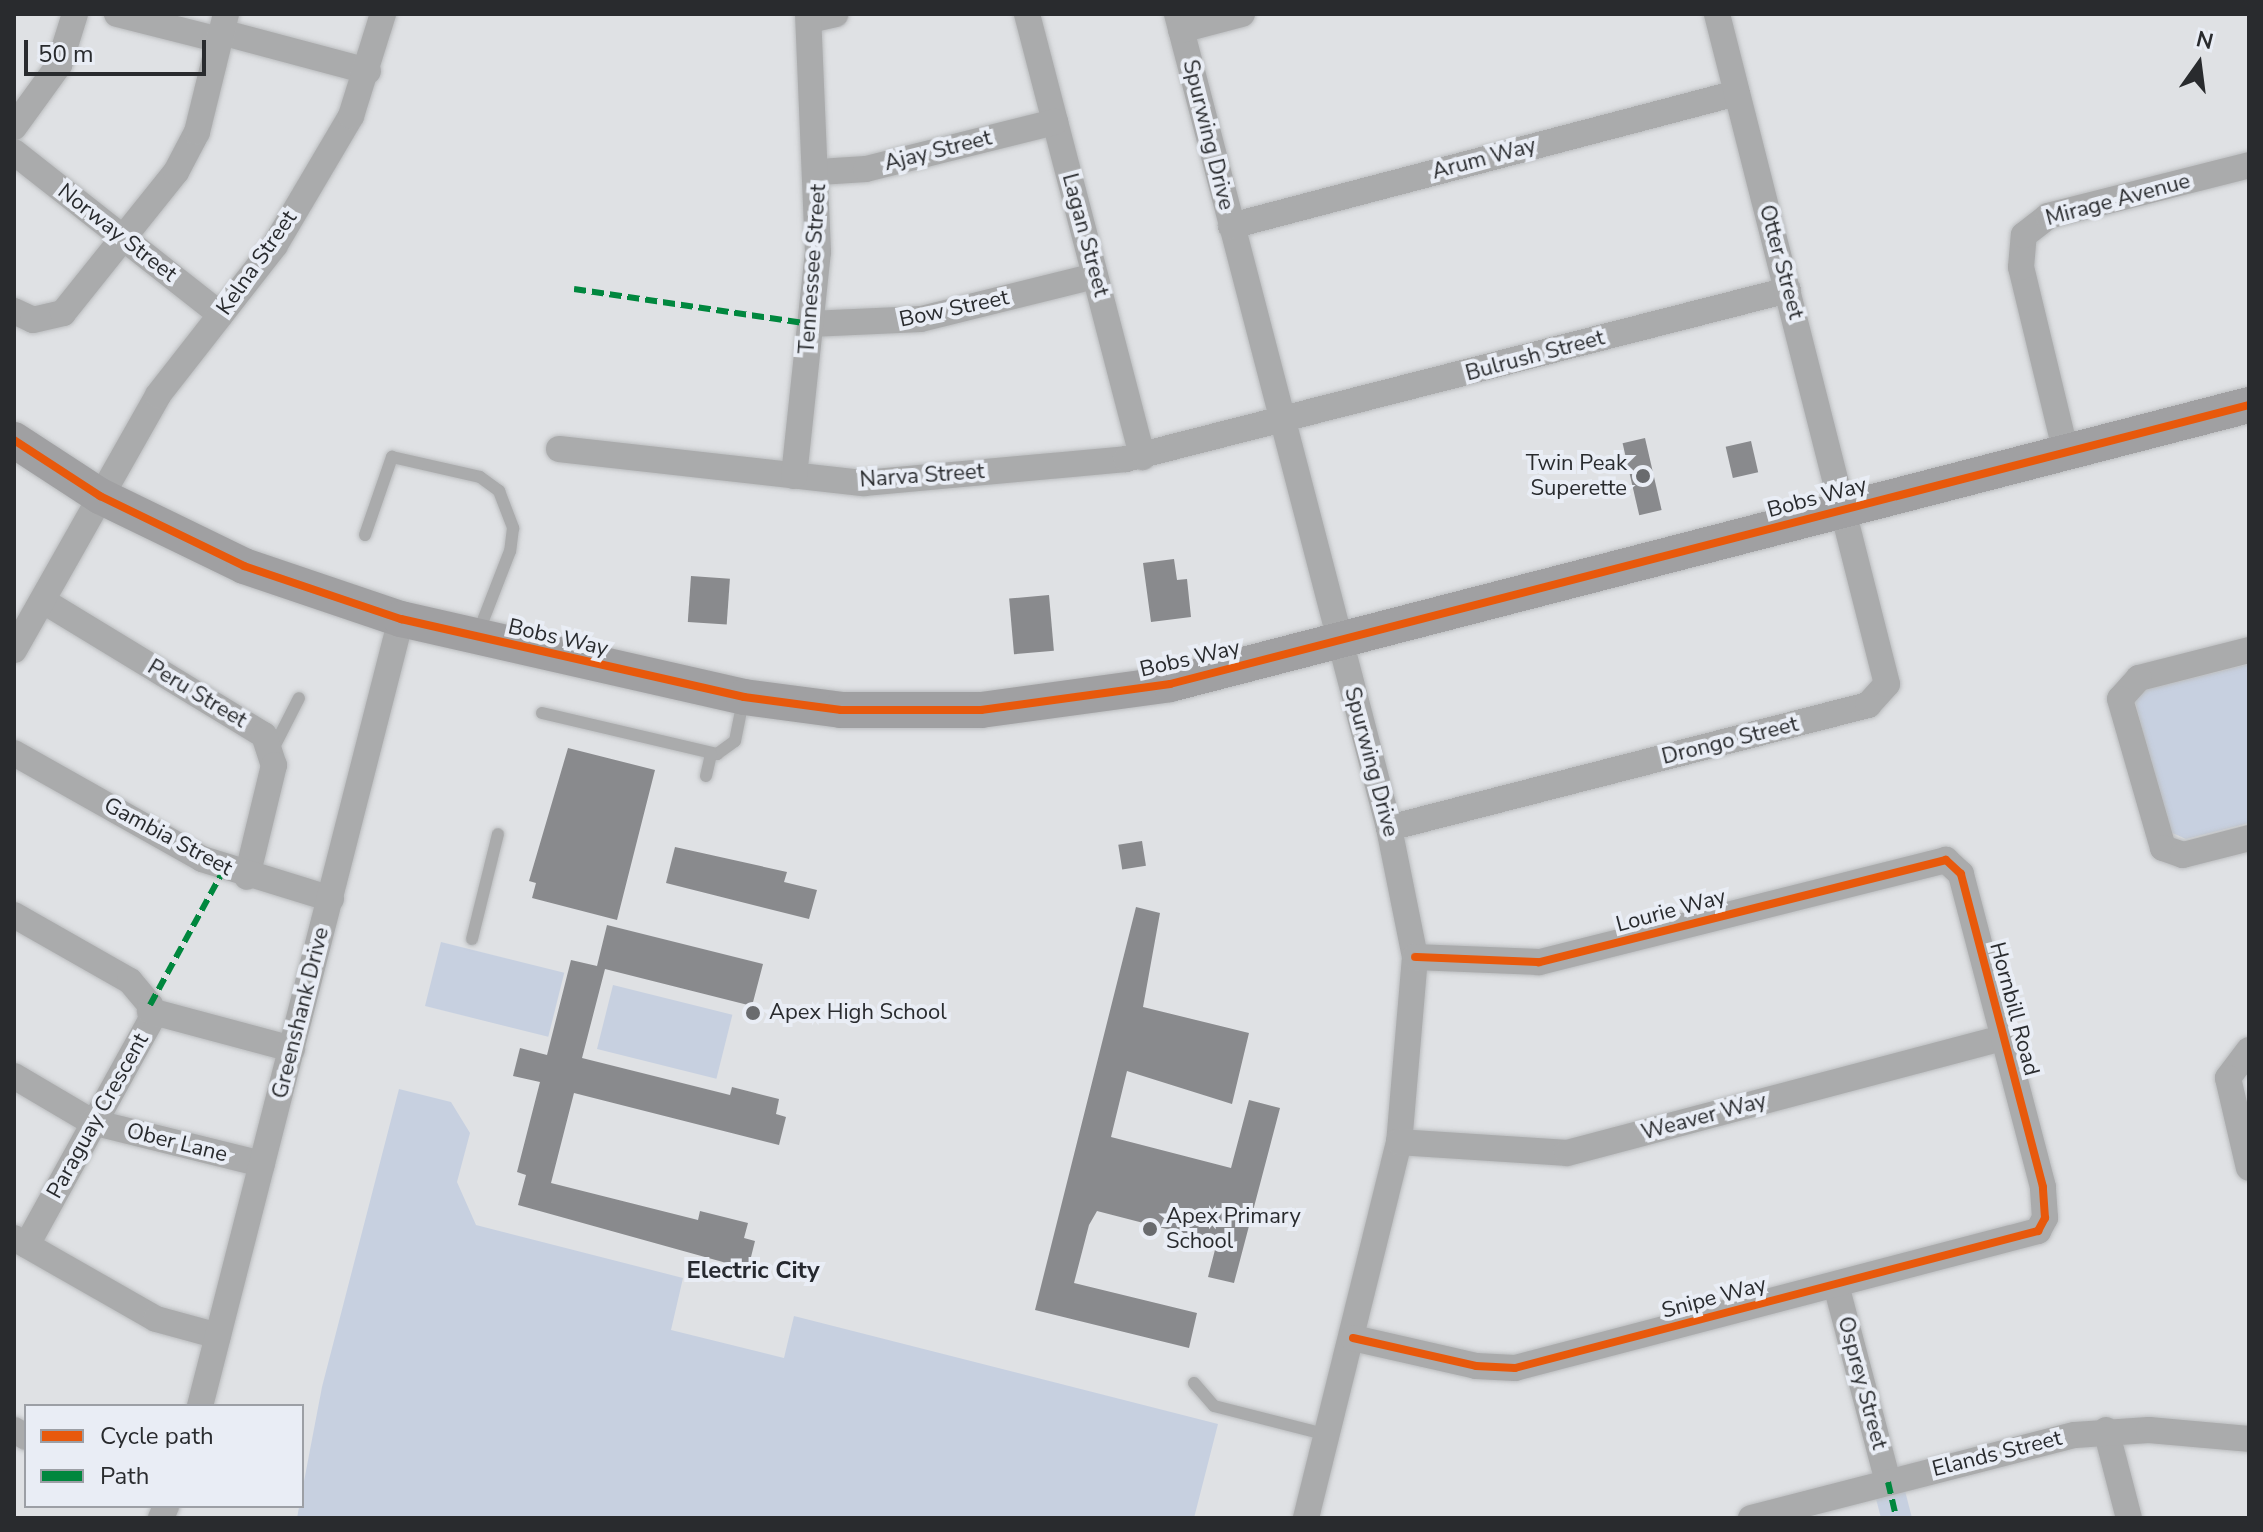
<!DOCTYPE html>
<style>
body{margin:0}
#map{position:relative;width:2263px;height:1532px;overflow:hidden;background:#dfe1e4;font-family:"Nunito Sans",sans-serif}
div>[style]{position:absolute}
.green>*{inset:0;background:#c7d0e0;transform-origin:0 0}
.building>*{inset:0;background:#898a8d;transform-origin:0 0}
.roads{filter:drop-shadow(0 0 2px #bbbdbf) drop-shadow(0 0 2px #bbbdbf)}
.lane>*{height:12px;margin:-6px;padding:0 6px;transform-origin:6px;border-radius:6px;background:#aaabac}
.street>*{height:26px;margin:-13px;padding:0 13px;transform-origin:13px;border-radius:13px;background:#aaabac}
.secondary>*{height:36px;margin:-18px;padding:0 18px;transform-origin:18px;border-radius:18px;background:#a0a0a2}
.quiet>*{height:6px;margin-top:-3px;transform-origin:0;background:repeating-linear-gradient(90deg,#00873e 0 12px,transparent 0 18px)}
.cycleway>*{height:8px;margin:-4px;padding:0 4px;transform-origin:4px;border-radius:4px;background:#e8590c}
.dots>*{width:22px;height:22px;translate:-50% -50%;box-sizing:border-box;border:4px solid #e9edf5;border-radius:50%}
span{translate:-50% -50%;white-space:nowrap;text-align:center;line-height:1.15;-webkit-text-stroke:8px #e9edf5;paint-order:stroke}
.street-label{font-size:22px;color:#292b2e}
.poi-label{font-size:22px;color:#292b2e}
.right{translate:-100% -50%;text-align:right}
.left{translate:0 -50%;text-align:left}
.neighbourhood-label{font-size:24px;color:#26292f;font-weight:700}
.frame{position:absolute;inset:0;border:16px solid #292b2e;pointer-events:none}
.legend{position:absolute;left:24px;top:1404px;width:280px;height:104px;box-sizing:border-box;background:#e9edf5;border:2px solid #9c9fa5;margin:0;padding:10px 14px;list-style:none;font-size:24px;color:#292b2e}
.legend li{display:flex;align-items:center;gap:16px;height:40px}
.legend b{width:40px;border:2px solid #9c9fa5}
.north{position:absolute;left:2159px;top:24px;width:80px;height:80px;-webkit-text-stroke:6px #e9edf5;paint-order:stroke;rotate:14deg;font-size:22px;font-weight:700;line-height:32px;text-align:center;color:#292b2e}
.north::after{content:'';display:block;margin:auto;width:28px;height:36px;background:#292b2e;clip-path:polygon(50% 0,100% 100%,50% 72%,0 100%)}
.scale{position:absolute;left:24px;top:40px;width:182px;height:36px;box-sizing:border-box;border:4px solid #292b2e;border-top:0;padding-left:10px;font-size:24px;line-height:28px;white-space:nowrap;color:#292b2e;-webkit-text-stroke:6px #e9edf5;paint-order:stroke}
</style>
<div id="map">
<div class="green">
<i style="clip-path:polygon(2249px 664px,2249px 823px,2186px 839px,2168px 831px,2133px 693px)"></i>
<i style="left:441px;top:942px;width:127px;height:66px;rotate:14deg"></i>
<i style="left:613px;top:985px;width:123px;height:66px;rotate:14deg"></i>
<i style="clip-path:polygon(399px 1089px,451px 1102px,470px 1133px,457px 1182px,476px 1225px,683px 1278px,671px 1330px,784px 1358px,794px 1316px,1218px 1424px,1194px 1518px,297px 1518px,322px 1387px)"></i>
<i style="clip-path:polygon(1904px 1487px,1912px 1518px,1881px 1518px,1875px 1495px)"></i>
</div>
<div class="building">
<i style="left:1645px;top:438px;width:74px;height:23px;rotate:77deg"></i>
<i style="left:1751px;top:441px;width:32px;height:26px;rotate:77deg"></i>
<i style="clip-path:polygon(1174px 559px,1177px 580px,1187px 579px,1191px 617px,1151px 622px,1143px 563px)"></i>
<i style="left:691px;top:576px;width:39px;height:46px;rotate:4deg"></i>
<i style="left:1049px;top:595px;width:56px;height:40px;rotate:85deg"></i>
<i style="clip-path:polygon(568px 748px,655px 770px,617px 920px,532px 898px,536px 883px,529px 881px)"></i>
<i style="left:1142px;top:841px;width:25px;height:24px;rotate:81deg"></i>
<i style="clip-path:polygon(675px 847px,787px 872px,784px 882px,817px 890px,809px 919px,666px 883px)"></i>
<i style="clip-path:polygon(1136px 907px,1160px 913px,1143px 1007px,1249px 1033px,1232px 1104px,1127px 1071px,1111px 1137px,1231px 1168px,1249px 1100px,1280px 1108px,1234px 1283px,1208px 1277px,1217px 1242px,1097px 1211px,1089px 1225px,1074px 1283px,1197px 1313px,1189px 1348px,1035px 1310px)"></i>
<i style="clip-path:polygon(607px 925px,763px 964px,752px 1006px,605px 969px,582px 1058px,730px 1095px,732px 1087px,779px 1099px,776px 1114px,786px 1117px,779px 1145px,574px 1093px,551px 1183px,698px 1220px,700px 1211px,748px 1223px,744px 1238px,755px 1241px,748px 1269px,518px 1205px,526px 1175px,517px 1172px,540px 1082px,513px 1076px,520px 1048px,547px 1055px,571px 960px,597px 966px)"></i>
</div>
<div class="roads">
<div class="lane">
<i style="left:365px;top:535px;width:83px;rotate:-70.9deg"></i>
<i style="left:392px;top:457px;width:90px;rotate:12.8deg"></i>
<i style="left:480px;top:477px;width:24px;rotate:36deg"></i>
<i style="left:499px;top:491px;width:40px;rotate:69deg"></i>
<i style="left:513px;top:528px;width:23px;rotate:97deg"></i>
<i style="left:510px;top:551px;width:86px;rotate:111.2deg"></i>
<i style="left:542px;top:713px;width:180px;rotate:13.2deg"></i>
<i style="left:717px;top:754px;width:22px;rotate:-36deg"></i>
<i style="left:735px;top:741px;width:41px;rotate:-78.7deg"></i>
<i style="left:273px;top:749px;width:57px;rotate:-63deg"></i>
<i style="left:706px;top:776px;width:23px;rotate:-77deg"></i>
<i style="left:472px;top:939px;width:108px;rotate:-76.1deg"></i>
<i style="left:1194px;top:1383px;width:30px;rotate:49deg"></i>
<i style="left:1214px;top:1406px;width:118px;rotate:14.3deg"></i>
</div>
<div class="street">
<i style="left:117px;top:14px;width:106px;rotate:14.2deg"></i>
<i style="left:1027px;top:14px;width:458px;rotate:75.4deg"></i>
<i style="left:1177px;top:14px;width:841px;rotate:75.4deg"></i>
<i style="left:1389px;top:828px;width:132px;rotate:78.6deg"></i>
<i style="left:1415px;top:957px;width:186px;rotate:94.9deg"></i>
<i style="left:1399px;top:1142px;width:387px;rotate:103.9deg"></i>
<i style="left:810px;top:20px;width:26px;rotate:-13deg"></i>
<i style="left:1181px;top:30px;width:63px;rotate:-14.7deg"></i>
<i style="left:221px;top:32px;width:152px;rotate:14.9deg"></i>
<i style="left:14px;top:127px;width:77px;rotate:-54deg"></i>
<i style="left:59px;top:65px;width:53px;rotate:-72.6deg"></i>
<i style="left:14px;top:152px;width:263px;rotate:38.2deg"></i>
<i style="left:819px;top:172px;width:47px;rotate:-3.7deg"></i>
<i style="left:866px;top:169px;width:195px;rotate:-14deg"></i>
<i style="left:1231px;top:226px;width:523px;rotate:-14.73deg"></i>
<i style="left:14px;top:311px;width:21px;rotate:25deg"></i>
<i style="left:33px;top:320px;width:31px;rotate:-13deg"></i>
<i style="left:63px;top:313px;width:181px;rotate:-51.3deg"></i>
<i style="left:176px;top:172px;width:45px;rotate:-62.3deg"></i>
<i style="left:197px;top:132px;width:122px;rotate:-76.2deg"></i>
<i style="left:810px;top:324px;width:111px;rotate:-2.6deg"></i>
<i style="left:921px;top:319px;width:179px;rotate:-13.9deg"></i>
<i style="left:559px;top:449px;width:307px;rotate:6.4deg"></i>
<i style="left:864px;top:483px;width:263px;rotate:-5.2deg"></i>
<i style="left:1126px;top:459px;width:683px;rotate:-14.32deg"></i>
<i style="left:2066px;top:453px;width:191px;rotate:-103.6deg"></i>
<i style="left:2021px;top:267px;width:32px;rotate:-85deg"></i>
<i style="left:2024px;top:235px;width:31px;rotate:-38deg"></i>
<i style="left:2048px;top:216px;width:207px;rotate:-14.2deg"></i>
<i style="left:794px;top:476px;width:225px;rotate:-83.9deg"></i>
<i style="left:818px;top:252px;width:238px;rotate:-92.4deg"></i>
<i style="left:45px;top:602px;width:256px;rotate:31.3deg"></i>
<i style="left:264px;top:735px;width:32px;rotate:72deg"></i>
<i style="left:274px;top:765px;width:115px;rotate:103.6deg"></i>
<i style="left:14px;top:650px;width:293px;rotate:-60.5deg"></i>
<i style="left:158px;top:395px;width:190px;rotate:-52deg"></i>
<i style="left:275px;top:245px;width:150px;rotate:-59.5deg"></i>
<i style="left:351px;top:116px;width:107px;rotate:-72.6deg"></i>
<i style="left:2249px;top:650px;width:114px;rotate:165.7deg"></i>
<i style="left:2139px;top:678px;width:28px;rotate:132deg"></i>
<i style="left:2120px;top:699px;width:155px;rotate:73.9deg"></i>
<i style="left:2163px;top:848px;width:21px;rotate:19deg"></i>
<i style="left:2183px;top:855px;width:68px;rotate:-14.4deg"></i>
<i style="left:14px;top:753px;width:216px;rotate:29.4deg"></i>
<i style="left:202px;top:859px;width:135px;rotate:17.2deg"></i>
<i style="left:1389px;top:828px;width:495px;rotate:-14.4deg"></i>
<i style="left:1868px;top:705px;width:28px;rotate:-48deg"></i>
<i style="left:1887px;top:684px;width:691px;rotate:-104.24deg"></i>
<i style="left:14px;top:915px;width:133px;rotate:29.6deg"></i>
<i style="left:130px;top:981px;width:31px;rotate:50deg"></i>
<i style="left:150px;top:1005px;width:15px;rotate:86deg"></i>
<i style="left:151px;top:1020px;width:257px;rotate:118.9deg"></i>
<i style="left:150px;top:1011px;width:147px;rotate:15deg"></i>
<i style="left:2249px;top:1050px;width:35px;rotate:127deg"></i>
<i style="left:2228px;top:1078px;width:92px;rotate:76.9deg"></i>
<i style="left:14px;top:1076px;width:91px;rotate:30.5deg"></i>
<i style="left:92px;top:1122px;width:175px;rotate:13.9deg"></i>
<i style="left:1399px;top:1142px;width:168px;rotate:3.7deg"></i>
<i style="left:1567px;top:1153px;width:451px;rotate:-14.8deg"></i>
<i style="left:14px;top:1238px;width:163px;rotate:29.7deg"></i>
<i style="left:156px;top:1319px;width:64px;rotate:15.3deg"></i>
<i style="left:1836px;top:1285px;width:204px;rotate:75.2deg"></i>
<i style="left:1353px;top:1338px;width:126px;rotate:12.8deg"></i>
<i style="left:1476px;top:1366px;width:39px;rotate:3deg"></i>
<i style="left:1515px;top:1368px;width:541px;rotate:-14.68deg"></i>
<i style="left:2038px;top:1231px;width:15px;rotate:-62deg"></i>
<i style="left:2045px;top:1218px;width:31px;rotate:-94deg"></i>
<i style="left:2043px;top:1187px;width:324px;rotate:-104.7deg"></i>
<i style="left:1961px;top:874px;width:21px;rotate:-137deg"></i>
<i style="left:1946px;top:860px;width:420px;rotate:165.9deg"></i>
<i style="left:1539px;top:962px;width:124px;rotate:-177.7deg"></i>
<i style="left:200px;top:1406px;width:812px;rotate:-75.67deg"></i>
<i style="left:14px;top:1430px;width:14px;rotate:30deg"></i>
<i style="left:2106px;top:1430px;width:91px;rotate:75.4deg"></i>
<i style="left:161px;top:1518px;width:13px;rotate:-67deg"></i>
<i style="left:1751px;top:1518px;width:334px;rotate:-14.4deg"></i>
<i style="left:2075px;top:1435px;width:74px;rotate:-3.9deg"></i>
<i style="left:2149px;top:1430px;width:100px;rotate:5.1deg"></i>
</div>
<div class="secondary">
<i style="left:14px;top:440px;width:103px;rotate:33.1deg"></i>
<i style="left:100px;top:496px;width:160px;rotate:25.9deg"></i>
<i style="left:244px;top:566px;width:166px;rotate:18.7deg"></i>
<i style="left:401px;top:619px;width:352px;rotate:12.8deg"></i>
<i style="left:744px;top:697px;width:98px;rotate:7.6deg"></i>
<i style="left:841px;top:710px;width:140px"></i>
<i style="left:981px;top:710px;width:191px;rotate:-7.8deg"></i>
<i style="left:1170px;top:684px;width:1114px;rotate:-14.5deg"></i>
</div>
</div>
<div class="quiet">
<i style="left:574px;top:289px;width:239px;rotate:8.4deg"></i>
<i style="left:150px;top:1005px;width:155px;rotate:-61.4deg"></i>
<i style="left:1888px;top:1482px;width:37px;rotate:77deg"></i>
</div>
<div class="cycleway">
<i style="left:14px;top:440px;width:103px;rotate:33.1deg"></i>
<i style="left:100px;top:496px;width:160px;rotate:25.9deg"></i>
<i style="left:244px;top:566px;width:166px;rotate:18.7deg"></i>
<i style="left:401px;top:619px;width:352px;rotate:12.8deg"></i>
<i style="left:744px;top:697px;width:98px;rotate:7.6deg"></i>
<i style="left:841px;top:710px;width:140px"></i>
<i style="left:981px;top:710px;width:191px;rotate:-7.8deg"></i>
<i style="left:1170px;top:684px;width:1114px;rotate:-14.5deg"></i>
<i style="left:1353px;top:1338px;width:126px;rotate:12.8deg"></i>
<i style="left:1476px;top:1366px;width:39px;rotate:3deg"></i>
<i style="left:1515px;top:1368px;width:541px;rotate:-14.68deg"></i>
<i style="left:2038px;top:1231px;width:15px;rotate:-62deg"></i>
<i style="left:2045px;top:1218px;width:31px;rotate:-94deg"></i>
<i style="left:2043px;top:1187px;width:324px;rotate:-104.7deg"></i>
<i style="left:1961px;top:874px;width:21px;rotate:-137deg"></i>
<i style="left:1946px;top:860px;width:420px;rotate:165.9deg"></i>
<i style="left:1539px;top:962px;width:124px;rotate:-177.7deg"></i>
</div>
<div class="dots">
<i style="left:1643px;top:476px;background:#696b6e"></i>
<i style="left:753px;top:1013px;background:#696b6e"></i>
<i style="left:1150px;top:1229px;background:#696b6e"></i>
</div>
<div class="street-label">
<span style="left:1208px;top:135px;rotate:76deg">Spurwing Drive</span>
<span style="left:938px;top:151px;rotate:-14deg">Ajay Street</span>
<span style="left:1484px;top:159px;rotate:-15deg">Arum Way</span>
<span style="left:2118px;top:200px;rotate:-15deg">Mirage Avenue</span>
<span style="left:117px;top:233px;rotate:38deg">Norway Street</span>
<span style="left:1085px;top:235px;rotate:75deg">Lagan Street</span>
<span style="left:1781px;top:262px;rotate:75deg">Otter Street</span>
<span style="left:257px;top:263px;rotate:-55deg">Kelna Street</span>
<span style="left:813px;top:269px;rotate:-86deg">Tennessee Street</span>
<span style="left:954px;top:309px;rotate:-12deg">Bow Street</span>
<span style="left:1535px;top:356px;rotate:-15deg">Bulrush Street</span>
<span style="left:922px;top:476px;rotate:-4deg">Narva Street</span>
<span style="left:1817px;top:498px;rotate:-15deg">Bobs Way</span>
<span style="left:558px;top:638px;rotate:13deg">Bobs Way</span>
<span style="left:1190px;top:659px;rotate:-13deg">Bobs Way</span>
<span style="left:197px;top:694px;rotate:31deg">Peru Street</span>
<span style="left:1730px;top:741px;rotate:-14deg">Drongo Street</span>
<span style="left:1371px;top:762px;rotate:75deg">Spurwing Drive</span>
<span style="left:168px;top:837px;rotate:28deg">Gambia Street</span>
<span style="left:1671px;top:911px;rotate:-15deg">Lourie Way</span>
<span style="left:2014px;top:1009px;rotate:75deg">Hornbill Road</span>
<span style="left:301px;top:1013px;rotate:-76deg">Greenshank Drive</span>
<span style="left:98px;top:1116px;rotate:-61deg">Paraguay Crescent</span>
<span style="left:1704px;top:1117px;rotate:-15deg">Weaver Way</span>
<span style="left:177px;top:1143px;rotate:14deg">Ober Lane</span>
<span style="left:1714px;top:1298px;rotate:-15deg">Snipe Way</span>
<span style="left:1862px;top:1383px;rotate:75deg">Osprey Street</span>
<span style="left:1997px;top:1454px;rotate:-14deg">Elands Street</span>
</div>
<div class="poi-label">
<span class="right" style="left:1627px;top:476px">Twin Peak<br>Superette</span>
<span class="left" style="left:769px;top:1013px">Apex High School</span>
<span class="left" style="left:1166px;top:1229px">Apex Primary<br>School</span>
</div>
<div class="neighbourhood-label">
<span style="left:753px;top:1271px">Electric City</span>
</div>
<div class="frame"></div>
<ul class="legend">
<li><b style="height:10px;background:#e8590c"></b>Cycle path</li>
<li><b style="height:10px;background:#00873e"></b>Path</li>
</ul>
<div class="north">N</div>
<div class="scale">50 m</div>
</div>
